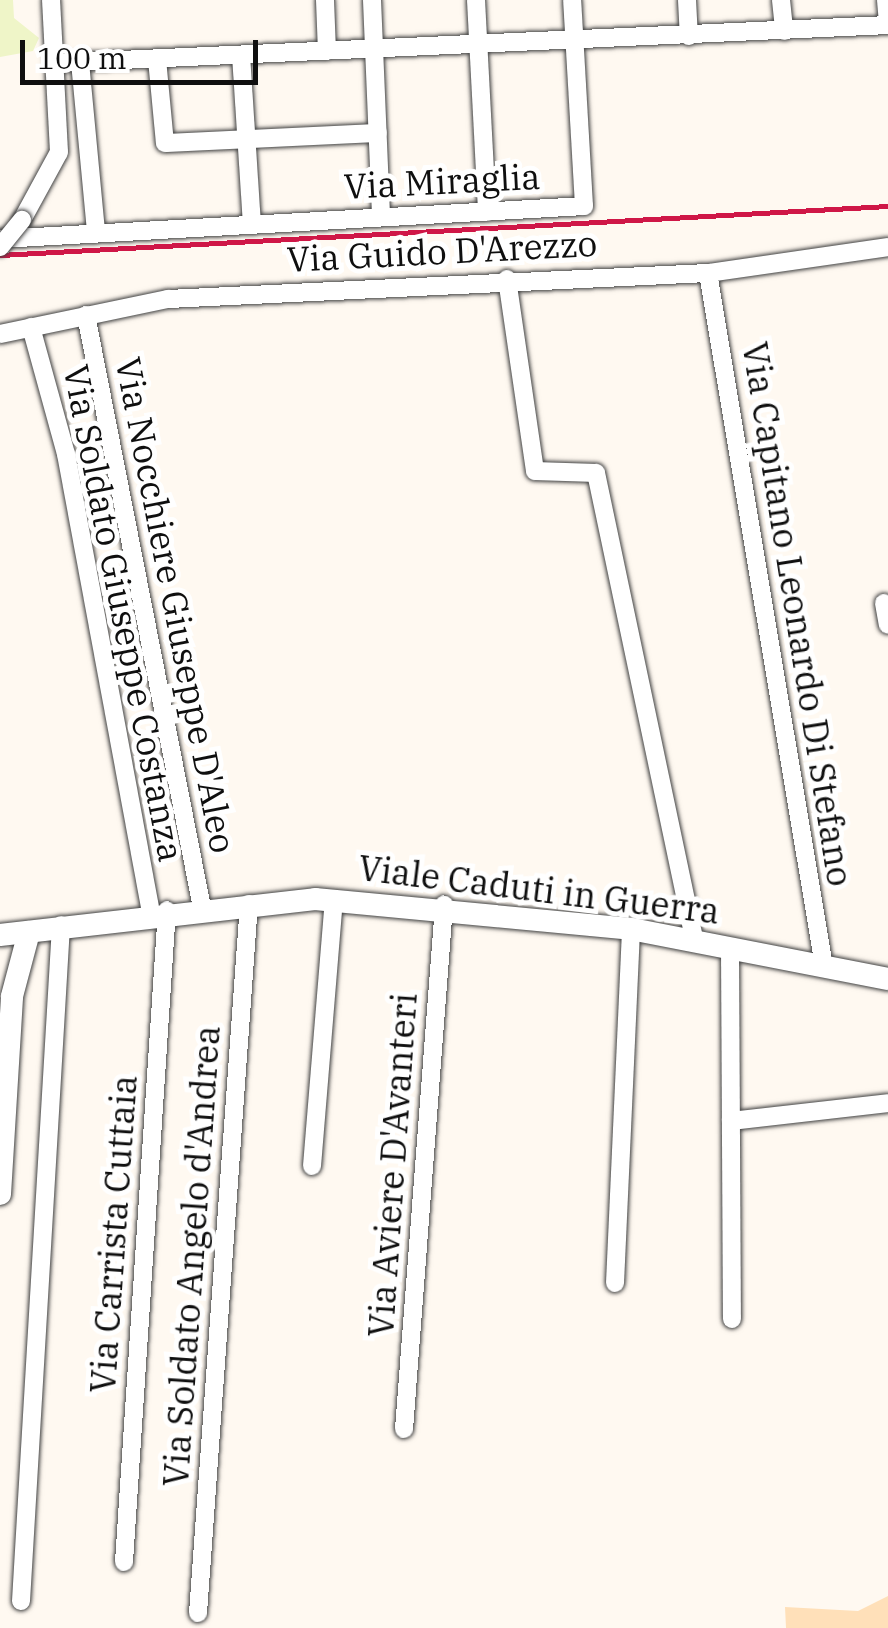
<!DOCTYPE html>
<style>
body{margin:0}
#map{position:relative;width:888px;height:1628px;overflow:hidden;background:#fff9f1;font-family:"IBM Plex Serif",serif}
div>[style]{position:absolute}
.sand>*{inset:0;background:#ffe0b9}
.pitch>*{inset:0;background:#eff5c8}
.roads{filter:drop-shadow(0 0 2px #424242) drop-shadow(0 0 2px #424242)}
.minor>*{height:18px;margin:-9px;padding:0 9px;transform-origin:9px;border-radius:9px;background:#fff}
.tertiary>*{height:22px;margin:-11px;padding:0 11px;transform-origin:11px;border-radius:11px;background:#fff}
.rail>*{height:5px;margin:-2.5px;padding:0 2.5px;transform-origin:2.5px;border-radius:2.5px;background:#cf1747}
.bridges{filter:drop-shadow(0 0 2px #424242) drop-shadow(0 0 2px #424242)}
.minor-bridge>*{height:18px;margin:-9px;padding:0 9px;transform-origin:9px;border-radius:9px;background:#fff}
span{translate:-50% -50%;white-space:nowrap;text-align:center;line-height:1.15;-webkit-text-stroke:10px #fff;paint-order:stroke}
.street-label{font-size:35px;color:#0f0f0f}
.scale{position:absolute;left:20px;top:40px;width:238px;height:45px;box-sizing:border-box;border:5px solid #0f0f0f;border-top:0;padding-left:12px;font-size:30px;line-height:35px;white-space:nowrap;color:#0f0f0f;-webkit-text-stroke:8px #fff;paint-order:stroke}
</style>
<div id="map">
<div class="sand">
<i style="clip-path:polygon(888px 1596px,888px 1628px,786px 1628px,785px 1607px,858px 1611px)"></i>
</div>
<div class="pitch">
<i style="clip-path:polygon(0 0,13px 0,14px 18px,39px 38px,33px 51px,0 57px)"></i>
</div>
<div class="roads">
<div class="minor">
<i style="left:325px;top:0;width:51px;rotate:87.8deg"></i>
<i style="left:372px;top:0;width:217px;rotate:87.6deg"></i>
<i style="left:476px;top:0;width:212px;rotate:87deg"></i>
<i style="left:687px;top:0;width:36px;rotate:87deg"></i>
<i style="left:781px;top:0;width:31px;rotate:84deg"></i>
<i style="left:886px;top:0;width:25px;rotate:85deg"></i>
<i style="left:241px;top:55px;width:169px;rotate:86.3deg"></i>
<i style="left:157px;top:59px;width:84px;rotate:84.6deg"></i>
<i style="left:165px;top:143px;width:213px;rotate:-2.7deg"></i>
<i style="left:80px;top:62px;width:171px;rotate:84.6deg"></i>
<i style="left:55px;top:63px;width:834px;rotate:-2.61deg"></i>
<i style="left:22px;top:220px;width:77px;rotate:-61.4deg"></i>
<i style="left:59px;top:152px;width:152px;rotate:-93deg"></i>
<i style="left:0;top:239px;width:585px;rotate:-3.23deg"></i>
<i style="left:584px;top:206px;width:206px;rotate:-93.3deg"></i>
<i style="left:708px;top:273px;width:703px;rotate:80.5deg"></i>
<i style="left:507px;top:279px;width:194px;rotate:81.7deg"></i>
<i style="left:535px;top:471px;width:61px;rotate:1.9deg"></i>
<i style="left:596px;top:473px;width:478px;rotate:78.1deg"></i>
<i style="left:86px;top:315px;width:604px;rotate:78.93deg"></i>
<i style="left:31px;top:327px;width:132px;rotate:74.6deg"></i>
<i style="left:66px;top:454px;width:466px;rotate:79.5deg"></i>
<i style="left:0;top:334px;width:172px;rotate:-11.8deg"></i>
<i style="left:168px;top:299px;width:541px;rotate:-2.76deg"></i>
<i style="left:708px;top:273px;width:182px;rotate:-8.2deg"></i>
<i style="left:884px;top:603px;width:22px;rotate:80deg"></i>
<i style="left:730px;top:948px;width:371px;rotate:89.7deg"></i>
<i style="left:731px;top:1121px;width:158px;rotate:-6.5deg"></i>
<i style="left:312px;top:1166px;width:267px;rotate:-85.3deg"></i>
<i style="left:615px;top:1283px;width:354px;rotate:-87.4deg"></i>
<i style="left:404px;top:1429px;width:526px;rotate:-85.63deg"></i>
<i style="left:124px;top:1562px;width:653px;rotate:-86.23deg"></i>
<i style="left:21px;top:1601px;width:677px;rotate:-86.61deg"></i>
<i style="left:198px;top:1613px;width:711px;rotate:-85.89deg"></i>
</div>
<div class="tertiary">
<i style="left:0;top:935px;width:317px;rotate:-6.5deg"></i>
<i style="left:315px;top:899px;width:317px;rotate:5.4deg"></i>
<i style="left:631px;top:929px;width:262px;rotate:11deg"></i>
<i style="left:0;top:1194px;width:198px;rotate:-86.5deg"></i>
<i style="left:12px;top:996px;width:66px;rotate:-75.1deg"></i>
</div>
</div>
<div class="rail">
<i style="left:0;top:255px;width:889px;rotate:-3.16deg"></i>
</div>
<div class="bridges">
<div class="minor-bridge">
<i style="left:0;top:247px;width:35px;rotate:-51deg"></i>
</div>
</div>
<div class="street-label">
<span style="left:442px;top:181px;rotate:-3deg">Via Miraglia</span>
<span style="left:442px;top:251px;rotate:-3deg">Via Guido D'Arezzo</span>
<span style="left:176px;top:605px;rotate:79deg">Via Nocchiere Giuseppe D'Aleo</span>
<span style="left:124px;top:613px;rotate:79deg">Via Soldato Giuseppe Costanza</span>
<span style="left:798px;top:614px;rotate:81deg">Via Capitano Leonardo Di Stefano</span>
<span style="left:539px;top:889px;rotate:7deg">Viale Caduti in Guerra</span>
<span style="left:392px;top:1165px;rotate:-86deg">Via Aviere D'Avanteri</span>
<span style="left:113px;top:1234px;rotate:-86deg">Via Carrista Cuttaia</span>
<span style="left:191px;top:1256px;rotate:-86deg">Via Soldato Angelo d'Andrea</span>
</div>
<div class="scale">100 m</div>
</div>
